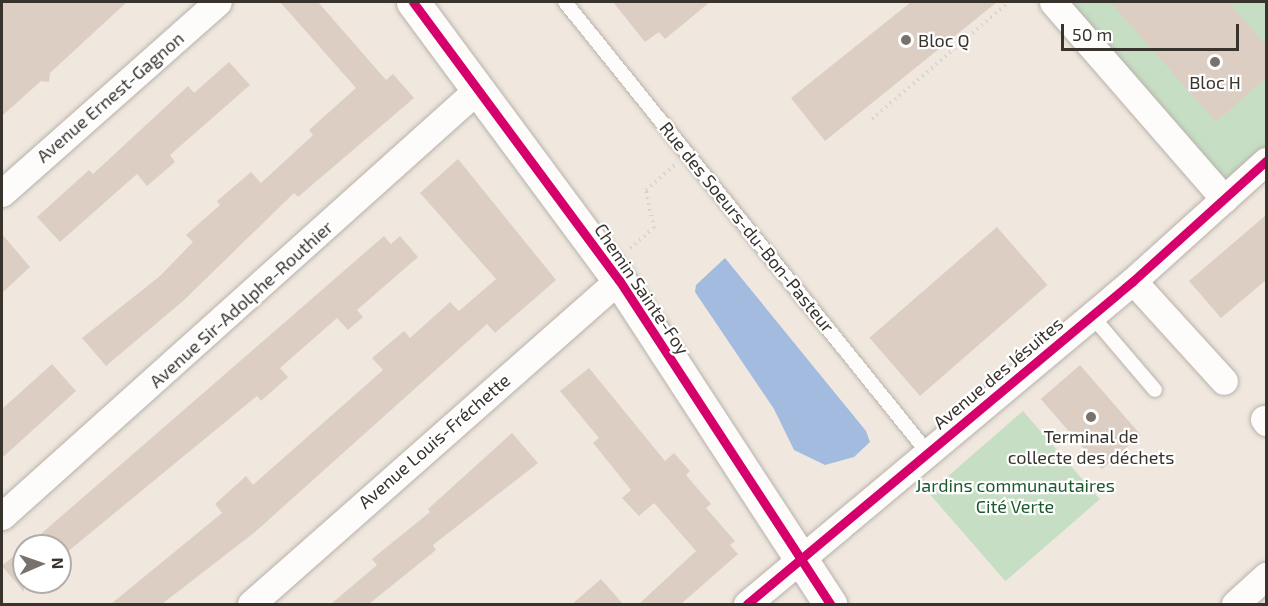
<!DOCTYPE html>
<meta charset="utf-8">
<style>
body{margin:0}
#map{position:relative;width:1268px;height:606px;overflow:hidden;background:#f0e8df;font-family:"Exo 2",sans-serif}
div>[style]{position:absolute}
.green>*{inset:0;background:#c6dec4;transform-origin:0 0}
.water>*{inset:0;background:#a2bbde}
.building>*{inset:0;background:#ddcec3;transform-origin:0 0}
.path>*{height:4px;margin-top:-2px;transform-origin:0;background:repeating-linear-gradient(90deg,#d6d4d2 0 1.5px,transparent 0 6px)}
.roads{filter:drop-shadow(0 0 2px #b8b2ab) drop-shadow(0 0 2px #b8b2ab)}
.service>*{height:14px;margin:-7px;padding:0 7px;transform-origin:7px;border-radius:7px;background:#fdfcfa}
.minor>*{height:27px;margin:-13.5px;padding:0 13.5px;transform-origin:13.5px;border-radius:13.5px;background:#fdfcfa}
.secondary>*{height:33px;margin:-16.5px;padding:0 16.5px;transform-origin:16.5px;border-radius:16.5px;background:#fdfcfa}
.cycleway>*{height:9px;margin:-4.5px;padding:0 4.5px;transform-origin:4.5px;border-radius:4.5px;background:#d6006c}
.dots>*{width:16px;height:16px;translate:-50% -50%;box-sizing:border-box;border:3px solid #fff;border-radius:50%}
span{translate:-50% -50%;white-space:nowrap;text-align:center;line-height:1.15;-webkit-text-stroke:4.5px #fff;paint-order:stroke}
.poi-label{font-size:18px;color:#39332e}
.left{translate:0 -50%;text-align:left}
.street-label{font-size:18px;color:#39332e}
.park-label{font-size:18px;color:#1b592d}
.frame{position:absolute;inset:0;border:3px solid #39332e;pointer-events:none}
.north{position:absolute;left:12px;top:534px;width:60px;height:60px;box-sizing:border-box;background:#fff;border:2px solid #b0adab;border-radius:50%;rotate:88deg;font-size:16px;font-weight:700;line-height:24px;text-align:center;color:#39332e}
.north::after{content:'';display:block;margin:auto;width:21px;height:27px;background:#79726c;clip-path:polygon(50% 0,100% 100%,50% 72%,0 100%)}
.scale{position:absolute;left:1061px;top:24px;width:178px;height:27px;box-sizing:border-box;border:3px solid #39332e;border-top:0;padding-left:8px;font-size:18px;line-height:21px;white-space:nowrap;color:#39332e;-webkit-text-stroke:4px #fff;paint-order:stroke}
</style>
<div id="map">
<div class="green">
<i style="clip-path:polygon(1053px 2px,1266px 2px,1266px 161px,1224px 199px)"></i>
<i style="left:1023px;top:411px;width:117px;height:125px;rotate:49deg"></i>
</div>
<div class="water">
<i style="clip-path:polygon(725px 258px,866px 431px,870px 442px,854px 457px,825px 465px,794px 450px,774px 409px,695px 292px,696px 285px)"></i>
</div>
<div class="building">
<i style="clip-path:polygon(2px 2px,127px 2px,50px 73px,49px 82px,41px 81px,2px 116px)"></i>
<i style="clip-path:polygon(280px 2px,318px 2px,386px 80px,393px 74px,414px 98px,298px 197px,294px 193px,183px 301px,106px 366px,82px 338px,160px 276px,193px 242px,186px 235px,220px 205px,217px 201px,251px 172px,261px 183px,313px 135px,309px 130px,356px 88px)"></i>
<i style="clip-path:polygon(613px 2px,710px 2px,665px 39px,659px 32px,645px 42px)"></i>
<i style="clip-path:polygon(911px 2px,997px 2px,825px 141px,791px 98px)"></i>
<i style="clip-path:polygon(1110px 2px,1228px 2px,1266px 45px,1266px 78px,1216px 122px)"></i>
<i style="clip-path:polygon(229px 62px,250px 85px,170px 155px,175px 162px,147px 186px,137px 174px,60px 242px,37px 217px,89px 170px,93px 174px,188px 86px,194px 93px)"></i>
<i style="clip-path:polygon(458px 159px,556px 280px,495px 333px,487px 324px,255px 532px,162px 604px,111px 604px,222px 513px,215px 504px,246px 476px,253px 485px,383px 370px,372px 358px,404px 331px,410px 338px,450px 302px,459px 311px,496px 279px,420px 193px)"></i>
<i style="clip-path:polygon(1266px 215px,1266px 280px,1221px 318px,1189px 281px)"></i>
<i style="left:997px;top:227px;width:77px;height:169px;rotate:49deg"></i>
<i style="clip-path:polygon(2px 234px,30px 267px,2px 293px)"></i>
<i style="clip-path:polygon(384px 236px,391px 244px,400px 236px,418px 257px,357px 310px,363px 317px,348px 330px,337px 318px,280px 368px,288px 377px,261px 401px,257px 396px,66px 553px,60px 546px,27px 546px)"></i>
<i style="clip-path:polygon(52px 364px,76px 391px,2px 458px,2px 409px)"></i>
<i style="left:1080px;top:365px;width:93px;height:52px;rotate:49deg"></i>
<i style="clip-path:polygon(589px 368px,665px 461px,674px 453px,690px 471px,686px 475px,711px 504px,706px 508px,735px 541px,730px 545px,738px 554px,681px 604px,639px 604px,696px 551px,654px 503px,639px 516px,622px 498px,631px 490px,593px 443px,599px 438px,560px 391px)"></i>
<i style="clip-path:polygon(512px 433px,538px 463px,433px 545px,436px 550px,369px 604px,331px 604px,377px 565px,372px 559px,430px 512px,428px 509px)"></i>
<i style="clip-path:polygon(24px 547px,24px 592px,2px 566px)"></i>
<i style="clip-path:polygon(601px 579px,623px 604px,572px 604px)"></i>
</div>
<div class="path">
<i style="left:872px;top:119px;width:180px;rotate:-40.5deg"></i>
<i style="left:630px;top:248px;width:31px;rotate:-40deg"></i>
<i style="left:654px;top:228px;width:39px;rotate:-102deg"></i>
<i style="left:646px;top:190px;width:38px;rotate:-41deg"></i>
</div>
<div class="roads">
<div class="service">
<i style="left:565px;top:2px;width:579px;rotate:51.17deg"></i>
<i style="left:1092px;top:316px;width:97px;rotate:49.6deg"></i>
</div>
<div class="minor">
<i style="left:1053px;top:2px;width:261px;rotate:49deg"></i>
<i style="left:2px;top:193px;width:288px;rotate:-41.5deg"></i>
<i style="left:1133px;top:281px;width:135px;rotate:47.7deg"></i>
<i style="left:1264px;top:419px;width:4px;rotate:56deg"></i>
<i style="left:2px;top:516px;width:639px;rotate:-41.89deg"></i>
<i style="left:251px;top:604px;width:490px;rotate:-41.4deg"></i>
<i style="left:747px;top:604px;width:503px;rotate:-39.92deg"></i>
<i style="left:1133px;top:281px;width:179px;rotate:-42.1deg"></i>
<i style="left:1235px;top:604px;width:42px;rotate:-42.1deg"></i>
</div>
<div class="secondary">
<i style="left:413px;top:2px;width:346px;rotate:53.5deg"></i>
<i style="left:619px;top:280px;width:387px;rotate:56.9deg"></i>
</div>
</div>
<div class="cycleway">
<i style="left:413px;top:2px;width:346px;rotate:53.5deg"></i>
<i style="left:619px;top:280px;width:387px;rotate:56.9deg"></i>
<i style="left:747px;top:604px;width:503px;rotate:-39.92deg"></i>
<i style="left:1133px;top:281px;width:179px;rotate:-42.1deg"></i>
</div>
<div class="dots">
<i style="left:906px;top:40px;background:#79726c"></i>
<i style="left:1215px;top:62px;background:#79726c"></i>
<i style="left:1091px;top:417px;background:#79726c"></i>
</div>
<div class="poi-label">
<span class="left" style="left:918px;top:40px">Bloc Q</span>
<span style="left:1215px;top:82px">Bloc H</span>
<span style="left:1091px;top:447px">Terminal de<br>collecte des déchets</span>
</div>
<div class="street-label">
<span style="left:110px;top:97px;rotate:-41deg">Avenue Ernest-Gagnon</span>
<span style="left:747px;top:227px;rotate:51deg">Rue des Soeurs-du-Bon-Pasteur</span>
<span style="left:642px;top:289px;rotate:56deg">Chemin Sainte-Foy</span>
<span style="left:241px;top:304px;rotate:-42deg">Avenue Sir-Adolphe-Routhier</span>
<span style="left:998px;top:373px;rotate:-40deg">Avenue des Jésuites</span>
<span style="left:434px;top:441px;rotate:-41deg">Avenue Louis-Fréchette</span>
</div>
<div class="park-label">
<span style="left:1015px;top:496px">Jardins communautaires<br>Cité Verte</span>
</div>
<div class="frame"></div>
<div class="north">N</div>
<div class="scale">50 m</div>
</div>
